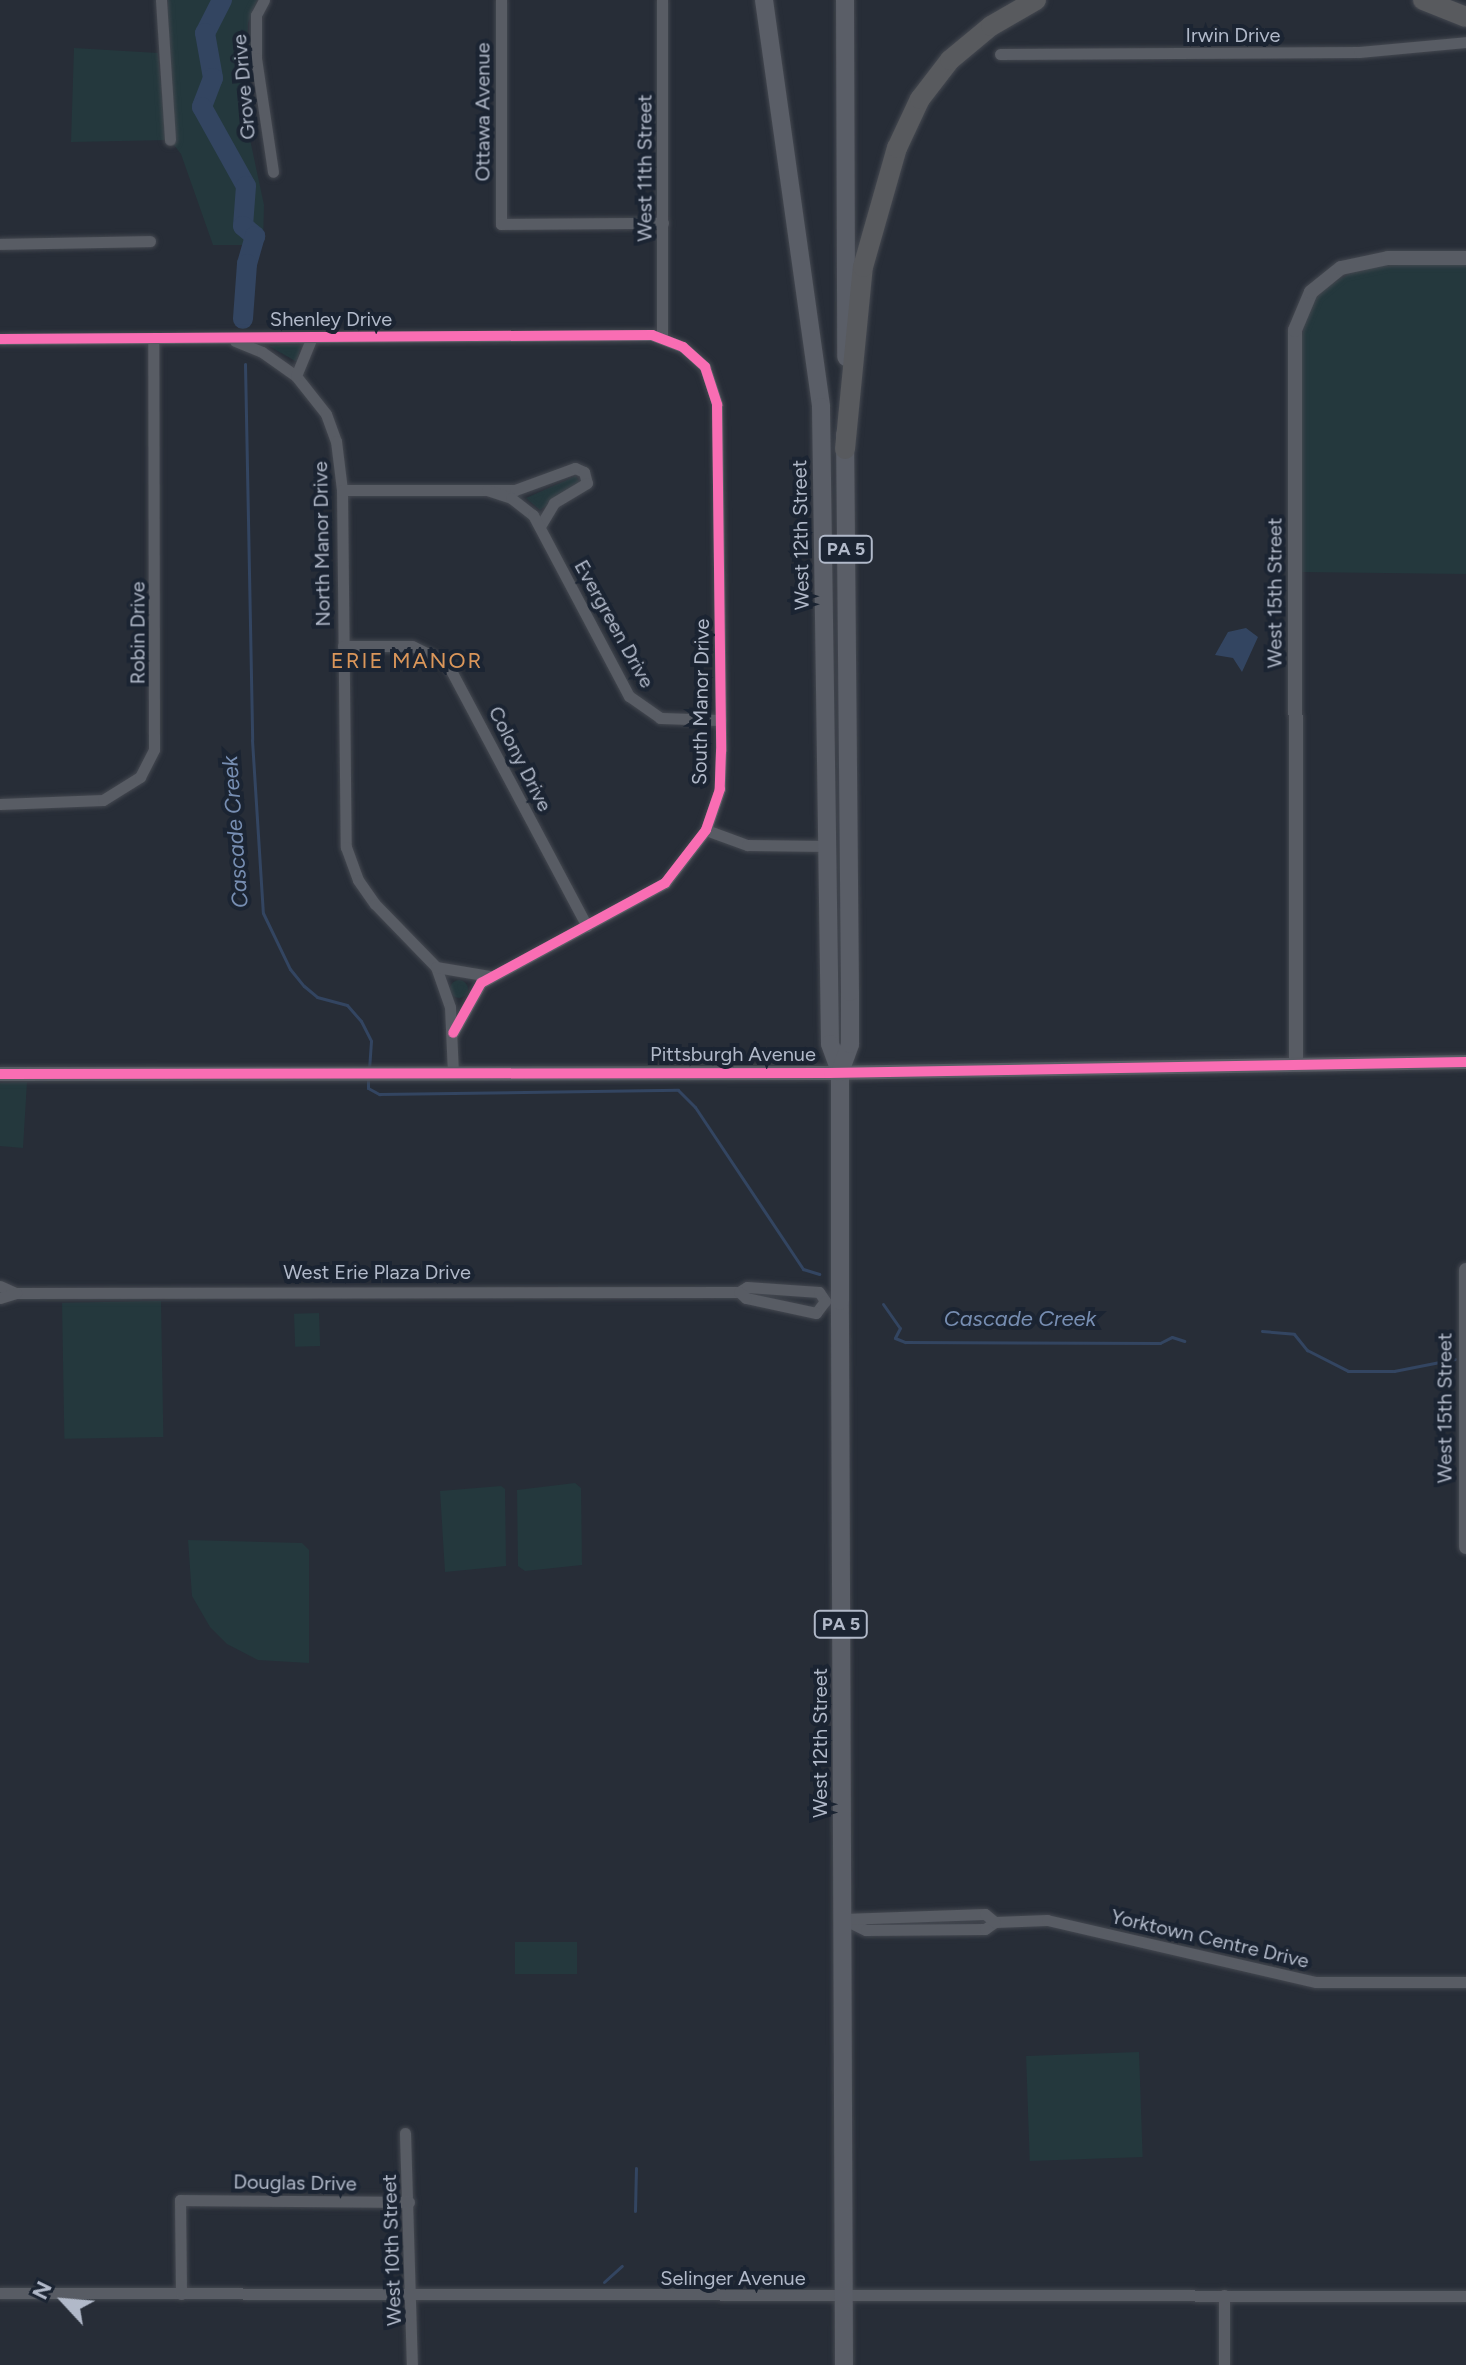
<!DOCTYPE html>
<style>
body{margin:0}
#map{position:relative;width:1466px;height:2365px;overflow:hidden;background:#272d37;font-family:Figtree,sans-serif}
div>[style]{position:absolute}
.green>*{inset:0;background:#24383d;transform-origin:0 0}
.round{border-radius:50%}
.water>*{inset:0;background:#334561}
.stream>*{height:3px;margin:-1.5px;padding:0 1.5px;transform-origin:1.5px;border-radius:1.5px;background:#334561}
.river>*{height:20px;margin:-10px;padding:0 10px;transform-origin:10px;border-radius:10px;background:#334561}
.roads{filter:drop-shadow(0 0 2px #444850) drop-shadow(0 0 2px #444850)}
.minor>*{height:11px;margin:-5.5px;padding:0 5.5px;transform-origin:5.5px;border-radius:5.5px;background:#585c64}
.tertiary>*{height:14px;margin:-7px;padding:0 7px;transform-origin:7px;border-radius:7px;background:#585c64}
.primary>*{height:18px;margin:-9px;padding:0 9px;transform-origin:9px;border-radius:9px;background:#5a5e67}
.motorway>*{height:20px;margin:-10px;padding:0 10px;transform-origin:10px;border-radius:10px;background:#585a5e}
.cycleway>*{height:10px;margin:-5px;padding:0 5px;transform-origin:5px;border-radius:5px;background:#f96db3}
span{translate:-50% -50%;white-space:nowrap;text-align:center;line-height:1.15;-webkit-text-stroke:8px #1b2432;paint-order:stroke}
.shield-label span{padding:2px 6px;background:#1b2432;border:2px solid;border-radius:6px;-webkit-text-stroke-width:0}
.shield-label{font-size:18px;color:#b1b9c9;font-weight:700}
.street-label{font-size:20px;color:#b1b9c9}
.neighbourhood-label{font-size:22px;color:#da965a;letter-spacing:2px}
.water-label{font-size:22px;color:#778eb2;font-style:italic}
.north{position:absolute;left:24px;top:2261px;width:80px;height:80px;-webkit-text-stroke:6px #1b2432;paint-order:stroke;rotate:296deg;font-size:22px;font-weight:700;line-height:32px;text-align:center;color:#b1b9c9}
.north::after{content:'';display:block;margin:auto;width:28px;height:36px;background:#b1b9c9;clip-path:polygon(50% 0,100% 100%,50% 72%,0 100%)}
</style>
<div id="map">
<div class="green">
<i style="clip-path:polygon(168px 0,257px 0,248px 23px,245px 116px,264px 205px,263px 245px,213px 245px,181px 154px,170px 140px,71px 142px,74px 48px,158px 53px,165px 130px)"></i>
<i style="clip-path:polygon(1466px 264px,1466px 574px,1301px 572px,1299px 348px,1309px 306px,1323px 289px,1363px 266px)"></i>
<i style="clip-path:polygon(301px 345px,297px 362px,269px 346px,282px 345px)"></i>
<i style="clip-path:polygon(576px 476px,579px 482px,540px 510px,526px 498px)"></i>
<i class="round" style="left:450px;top:980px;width:18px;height:18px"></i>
<i style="clip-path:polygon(27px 1082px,23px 1148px,0 1146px,0 1083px)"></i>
<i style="left:161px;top:1301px;width:136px;height:99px;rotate:89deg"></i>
<i style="left:319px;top:1313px;width:33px;height:25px;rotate:88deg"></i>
<i style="clip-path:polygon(575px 1483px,581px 1488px,582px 1565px,525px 1571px,518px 1566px,517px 1490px)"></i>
<i style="clip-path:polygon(501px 1486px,505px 1489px,506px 1566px,445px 1572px,440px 1491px)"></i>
<i style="clip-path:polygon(188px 1540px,302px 1543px,309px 1550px,309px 1663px,258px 1660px,227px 1644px,210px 1627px,192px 1596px)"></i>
<i style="left:515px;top:1942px;width:62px;height:32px"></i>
<i style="left:1139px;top:2052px;width:105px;height:113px;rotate:88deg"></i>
</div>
<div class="water">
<i style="clip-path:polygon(1246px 628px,1258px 637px,1242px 672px,1233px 658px,1215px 655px,1228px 632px)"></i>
</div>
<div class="stream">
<i style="left:245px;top:364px;width:376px;rotate:88.9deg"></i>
<i style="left:252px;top:740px;width:173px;rotate:86.4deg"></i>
<i style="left:263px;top:913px;width:62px;rotate:64.3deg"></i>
<i style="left:290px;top:969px;width:22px;rotate:51deg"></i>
<i style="left:304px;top:986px;width:17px;rotate:40deg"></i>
<i style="left:317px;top:997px;width:31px;rotate:15deg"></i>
<i style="left:347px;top:1005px;width:21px;rotate:49deg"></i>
<i style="left:361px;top:1021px;width:22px;rotate:63deg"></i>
<i style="left:371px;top:1041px;width:28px;rotate:94deg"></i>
<i style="left:368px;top:1076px;width:12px;rotate:90deg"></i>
<i style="left:368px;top:1088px;width:13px;rotate:29deg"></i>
<i style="left:379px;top:1094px;width:299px;rotate:-0.8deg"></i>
<i style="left:678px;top:1090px;width:24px;rotate:45deg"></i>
<i style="left:695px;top:1107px;width:195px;rotate:56.3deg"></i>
<i style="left:803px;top:1269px;width:17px;rotate:17deg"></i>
<i style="left:883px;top:1304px;width:29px;rotate:55deg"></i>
<i style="left:900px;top:1328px;width:11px;rotate:117deg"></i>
<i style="left:895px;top:1338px;width:11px;rotate:22deg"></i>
<i style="left:905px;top:1342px;width:255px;rotate:0.2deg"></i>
<i style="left:1160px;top:1343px;width:13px;rotate:-27deg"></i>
<i style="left:1172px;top:1337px;width:13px;rotate:18deg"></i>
<i style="left:1262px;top:1331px;width:32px;rotate:5deg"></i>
<i style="left:1294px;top:1334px;width:21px;rotate:51deg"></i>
<i style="left:1307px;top:1350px;width:46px;rotate:27.1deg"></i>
<i style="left:1348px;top:1371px;width:46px"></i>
<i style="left:1394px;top:1371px;width:62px;rotate:-11.1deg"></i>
<i style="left:635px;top:2211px;width:43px;rotate:-88.7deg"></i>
<i style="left:604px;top:2282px;width:24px;rotate:-42deg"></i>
</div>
<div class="river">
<i style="left:222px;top:0;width:37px;rotate:117deg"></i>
<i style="left:205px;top:33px;width:46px;rotate:79.9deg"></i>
<i style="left:213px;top:78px;width:31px;rotate:111deg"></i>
<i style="left:202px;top:107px;width:90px;rotate:60.9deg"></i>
<i style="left:246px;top:186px;width:40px;rotate:94.3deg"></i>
<i style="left:243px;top:226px;width:16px;rotate:40deg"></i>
<i style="left:255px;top:236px;width:29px;rotate:106deg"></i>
<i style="left:247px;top:264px;width:55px;rotate:94.2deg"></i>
</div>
<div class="roads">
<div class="minor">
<i style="left:161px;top:0;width:140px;rotate:86.3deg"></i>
<i style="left:264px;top:0;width:17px;rotate:118deg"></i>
<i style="left:256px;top:15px;width:43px;rotate:90deg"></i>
<i style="left:256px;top:58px;width:115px;rotate:81.5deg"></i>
<i style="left:501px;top:0;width:224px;rotate:90deg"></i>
<i style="left:501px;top:224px;width:162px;rotate:-0.4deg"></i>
<i style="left:662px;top:0;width:336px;rotate:90deg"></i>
<i style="left:1000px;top:54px;width:359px;rotate:-0.3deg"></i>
<i style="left:1359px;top:52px;width:107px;rotate:-5.3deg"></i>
<i style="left:0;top:244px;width:150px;rotate:-1.1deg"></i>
<i style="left:0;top:339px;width:652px;rotate:-0.35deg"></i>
<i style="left:652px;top:335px;width:33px;rotate:21deg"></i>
<i style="left:683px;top:347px;width:30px;rotate:42deg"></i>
<i style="left:705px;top:367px;width:40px;rotate:72deg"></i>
<i style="left:717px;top:405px;width:346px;rotate:89.3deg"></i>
<i style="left:721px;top:751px;width:38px;rotate:92deg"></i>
<i style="left:720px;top:789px;width:43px;rotate:108.9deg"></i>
<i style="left:706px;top:830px;width:67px;rotate:127.7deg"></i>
<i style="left:665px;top:883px;width:209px;rotate:151.5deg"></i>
<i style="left:481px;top:983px;width:57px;rotate:119.2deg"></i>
<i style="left:235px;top:341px;width:29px;rotate:22deg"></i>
<i style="left:262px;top:352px;width:42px;rotate:35.2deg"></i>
<i style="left:296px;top:376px;width:48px;rotate:51.7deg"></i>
<i style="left:326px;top:414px;width:29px;rotate:70deg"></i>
<i style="left:336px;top:441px;width:49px;rotate:83deg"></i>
<i style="left:342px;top:490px;width:357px;rotate:89.4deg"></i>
<i style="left:346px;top:847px;width:35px;rotate:70deg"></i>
<i style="left:358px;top:880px;width:29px;rotate:55deg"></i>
<i style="left:375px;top:904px;width:88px;rotate:45.9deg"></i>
<i style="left:436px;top:967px;width:42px;rotate:70.7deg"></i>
<i style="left:450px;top:1007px;width:65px;rotate:87.4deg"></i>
<i style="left:296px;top:376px;width:42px;rotate:-67.7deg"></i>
<i style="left:342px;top:490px;width:173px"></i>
<i style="left:515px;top:490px;width:64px;rotate:-20.1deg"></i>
<i style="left:575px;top:468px;width:10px;rotate:24deg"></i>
<i style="left:584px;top:472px;width:11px;rotate:75deg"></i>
<i style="left:587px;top:483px;width:39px;rotate:149deg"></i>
<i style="left:554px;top:503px;width:27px;rotate:121deg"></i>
<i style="left:487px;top:490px;width:25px;rotate:18deg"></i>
<i style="left:511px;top:498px;width:28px;rotate:38deg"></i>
<i style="left:533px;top:515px;width:205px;rotate:62.1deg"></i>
<i style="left:629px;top:696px;width:38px;rotate:35deg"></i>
<i style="left:660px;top:718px;width:61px;rotate:1.9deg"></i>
<i style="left:343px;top:646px;width:69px"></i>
<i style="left:412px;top:646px;width:39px;rotate:26deg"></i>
<i style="left:447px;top:663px;width:298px;rotate:62deg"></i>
<i style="left:0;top:804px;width:103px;rotate:-2.2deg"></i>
<i style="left:103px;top:800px;width:44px;rotate:-31.9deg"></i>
<i style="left:140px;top:777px;width:31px;rotate:-63deg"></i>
<i style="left:154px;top:749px;width:411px;rotate:-90.1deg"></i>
<i style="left:706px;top:830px;width:44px;rotate:20.1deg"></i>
<i style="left:747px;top:845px;width:81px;rotate:0.7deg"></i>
<i style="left:436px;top:967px;width:54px;rotate:9.6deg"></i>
<i style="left:0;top:1286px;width:17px;rotate:24deg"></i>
<i style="left:16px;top:1293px;width:723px;rotate:-0.08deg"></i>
<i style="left:739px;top:1292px;width:9px;rotate:-32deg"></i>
<i style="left:747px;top:1287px;width:72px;rotate:4deg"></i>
<i style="left:819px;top:1292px;width:11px;rotate:56deg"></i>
<i style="left:825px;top:1301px;width:15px;rotate:127deg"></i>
<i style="left:816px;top:1313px;width:72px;rotate:-167.9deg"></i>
<i style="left:746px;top:1298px;width:9px;rotate:-139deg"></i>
<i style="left:0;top:1298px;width:17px;rotate:-17deg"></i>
<i style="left:843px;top:1919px;width:25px;rotate:26deg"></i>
<i style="left:866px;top:1930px;width:119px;rotate:-0.5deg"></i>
<i style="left:985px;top:1929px;width:12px;rotate:-35deg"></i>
<i style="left:995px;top:1922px;width:52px;rotate:-2.2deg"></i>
<i style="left:1047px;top:1920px;width:276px;rotate:13deg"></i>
<i style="left:1316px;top:1982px;width:150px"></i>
<i style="left:843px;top:1919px;width:142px;rotate:-2deg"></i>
<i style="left:985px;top:1914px;width:13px;rotate:39deg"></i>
<i style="left:405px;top:2133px;width:232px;rotate:88.3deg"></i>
<i style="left:0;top:2293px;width:1466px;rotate:0.12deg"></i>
<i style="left:181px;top:2294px;width:94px;rotate:-90.6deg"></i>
<i style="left:180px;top:2200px;width:229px;rotate:0.5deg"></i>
<i style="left:1224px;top:2295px;width:70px;rotate:90deg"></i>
</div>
<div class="tertiary">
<i style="left:1296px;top:1063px;width:733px;rotate:-90.08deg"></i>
<i style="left:1295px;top:330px;width:41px;rotate:-67.2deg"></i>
<i style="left:1311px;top:292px;width:38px;rotate:-39deg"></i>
<i style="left:1341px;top:268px;width:48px;rotate:-12deg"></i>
<i style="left:1388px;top:258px;width:78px"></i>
<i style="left:0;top:1074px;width:829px;rotate:-0.07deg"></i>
<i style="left:829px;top:1073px;width:637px;rotate:-0.99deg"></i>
<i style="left:1466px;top:1270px;width:277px;rotate:90deg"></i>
</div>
<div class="primary">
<i style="left:764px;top:0;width:411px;rotate:82deg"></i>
<i style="left:821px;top:407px;width:637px;rotate:89.19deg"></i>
<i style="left:830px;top:1044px;width:30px;rotate:70deg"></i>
<i style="left:845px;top:0;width:357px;rotate:89.8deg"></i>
<i style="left:844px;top:2365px;width:1064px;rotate:-90.22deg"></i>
<i style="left:840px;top:1301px;width:229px;rotate:-90deg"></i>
<i style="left:840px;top:1072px;width:30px;rotate:-70deg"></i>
<i style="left:850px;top:1044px;width:52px;rotate:-90deg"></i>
<i style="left:850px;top:992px;width:557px;rotate:-90.51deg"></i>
</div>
<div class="motorway">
<i style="left:1423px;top:0;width:46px;rotate:21.6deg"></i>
<i style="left:845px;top:449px;width:183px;rotate:-84.4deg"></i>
<i style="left:863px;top:267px;width:124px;rotate:-74.1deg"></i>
<i style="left:897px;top:148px;width:54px;rotate:-64.9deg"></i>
<i style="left:920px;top:99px;width:49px;rotate:-52.4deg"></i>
<i style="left:950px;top:60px;width:53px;rotate:-39.7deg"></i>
<i style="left:991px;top:26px;width:52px;rotate:-30deg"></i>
</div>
</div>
<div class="cycleway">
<i style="left:0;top:339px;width:652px;rotate:-0.35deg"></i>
<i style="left:652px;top:335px;width:33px;rotate:21deg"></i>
<i style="left:683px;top:347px;width:30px;rotate:42deg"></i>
<i style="left:705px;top:367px;width:40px;rotate:72deg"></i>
<i style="left:717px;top:405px;width:346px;rotate:89.3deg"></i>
<i style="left:721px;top:751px;width:38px;rotate:92deg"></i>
<i style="left:720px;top:789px;width:43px;rotate:108.9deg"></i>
<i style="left:706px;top:830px;width:67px;rotate:127.7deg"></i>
<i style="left:665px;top:883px;width:209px;rotate:151.5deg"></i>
<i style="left:481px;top:983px;width:57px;rotate:119.2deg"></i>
<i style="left:0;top:1074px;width:829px;rotate:-0.07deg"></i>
<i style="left:829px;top:1073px;width:637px;rotate:-0.99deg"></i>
</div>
<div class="shield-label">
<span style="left:846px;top:549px">PA 5</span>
<span style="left:841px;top:1624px">PA 5</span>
</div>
<div class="street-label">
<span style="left:1233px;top:35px">Irwin Drive</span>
<span style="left:244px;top:87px;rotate:-95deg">Grove Drive</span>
<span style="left:483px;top:112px;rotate:-90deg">Ottawa Avenue</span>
<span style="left:645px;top:168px;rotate:-90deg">West 11th Street</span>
<span style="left:331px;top:319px">Shenley Drive</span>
<span style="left:801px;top:535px;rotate:-91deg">West 12th Street</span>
<span style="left:322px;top:544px;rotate:-91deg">North Manor Drive</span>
<span style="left:1275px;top:593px;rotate:-90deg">West 15th Street</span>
<span style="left:614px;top:624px;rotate:61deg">Evergreen Drive</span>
<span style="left:138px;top:633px;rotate:-90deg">Robin Drive</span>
<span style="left:701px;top:702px;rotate:-89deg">South Manor Drive</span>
<span style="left:520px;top:759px;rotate:63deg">Colony Drive</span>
<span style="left:733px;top:1054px">Pittsburgh Avenue</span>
<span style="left:377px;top:1272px">West Erie Plaza Drive</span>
<span style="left:1445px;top:1408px;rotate:-90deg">West 15th Street</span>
<span style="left:820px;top:1743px;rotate:-90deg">West 12th Street</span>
<span style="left:1210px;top:1939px;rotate:13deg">Yorktown Centre Drive</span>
<span style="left:295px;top:2183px;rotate:1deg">Douglas Drive</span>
<span style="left:392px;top:2250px;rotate:-92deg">West 10th Street</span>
<span style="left:733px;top:2278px">Selinger Avenue</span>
</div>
<div class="neighbourhood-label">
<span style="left:407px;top:661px">ERIE MANOR</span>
</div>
<div class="water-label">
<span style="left:235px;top:832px;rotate:-94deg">Cascade Creek</span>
<span style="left:1020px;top:1319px">Cascade Creek</span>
</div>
<div class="north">N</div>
</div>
